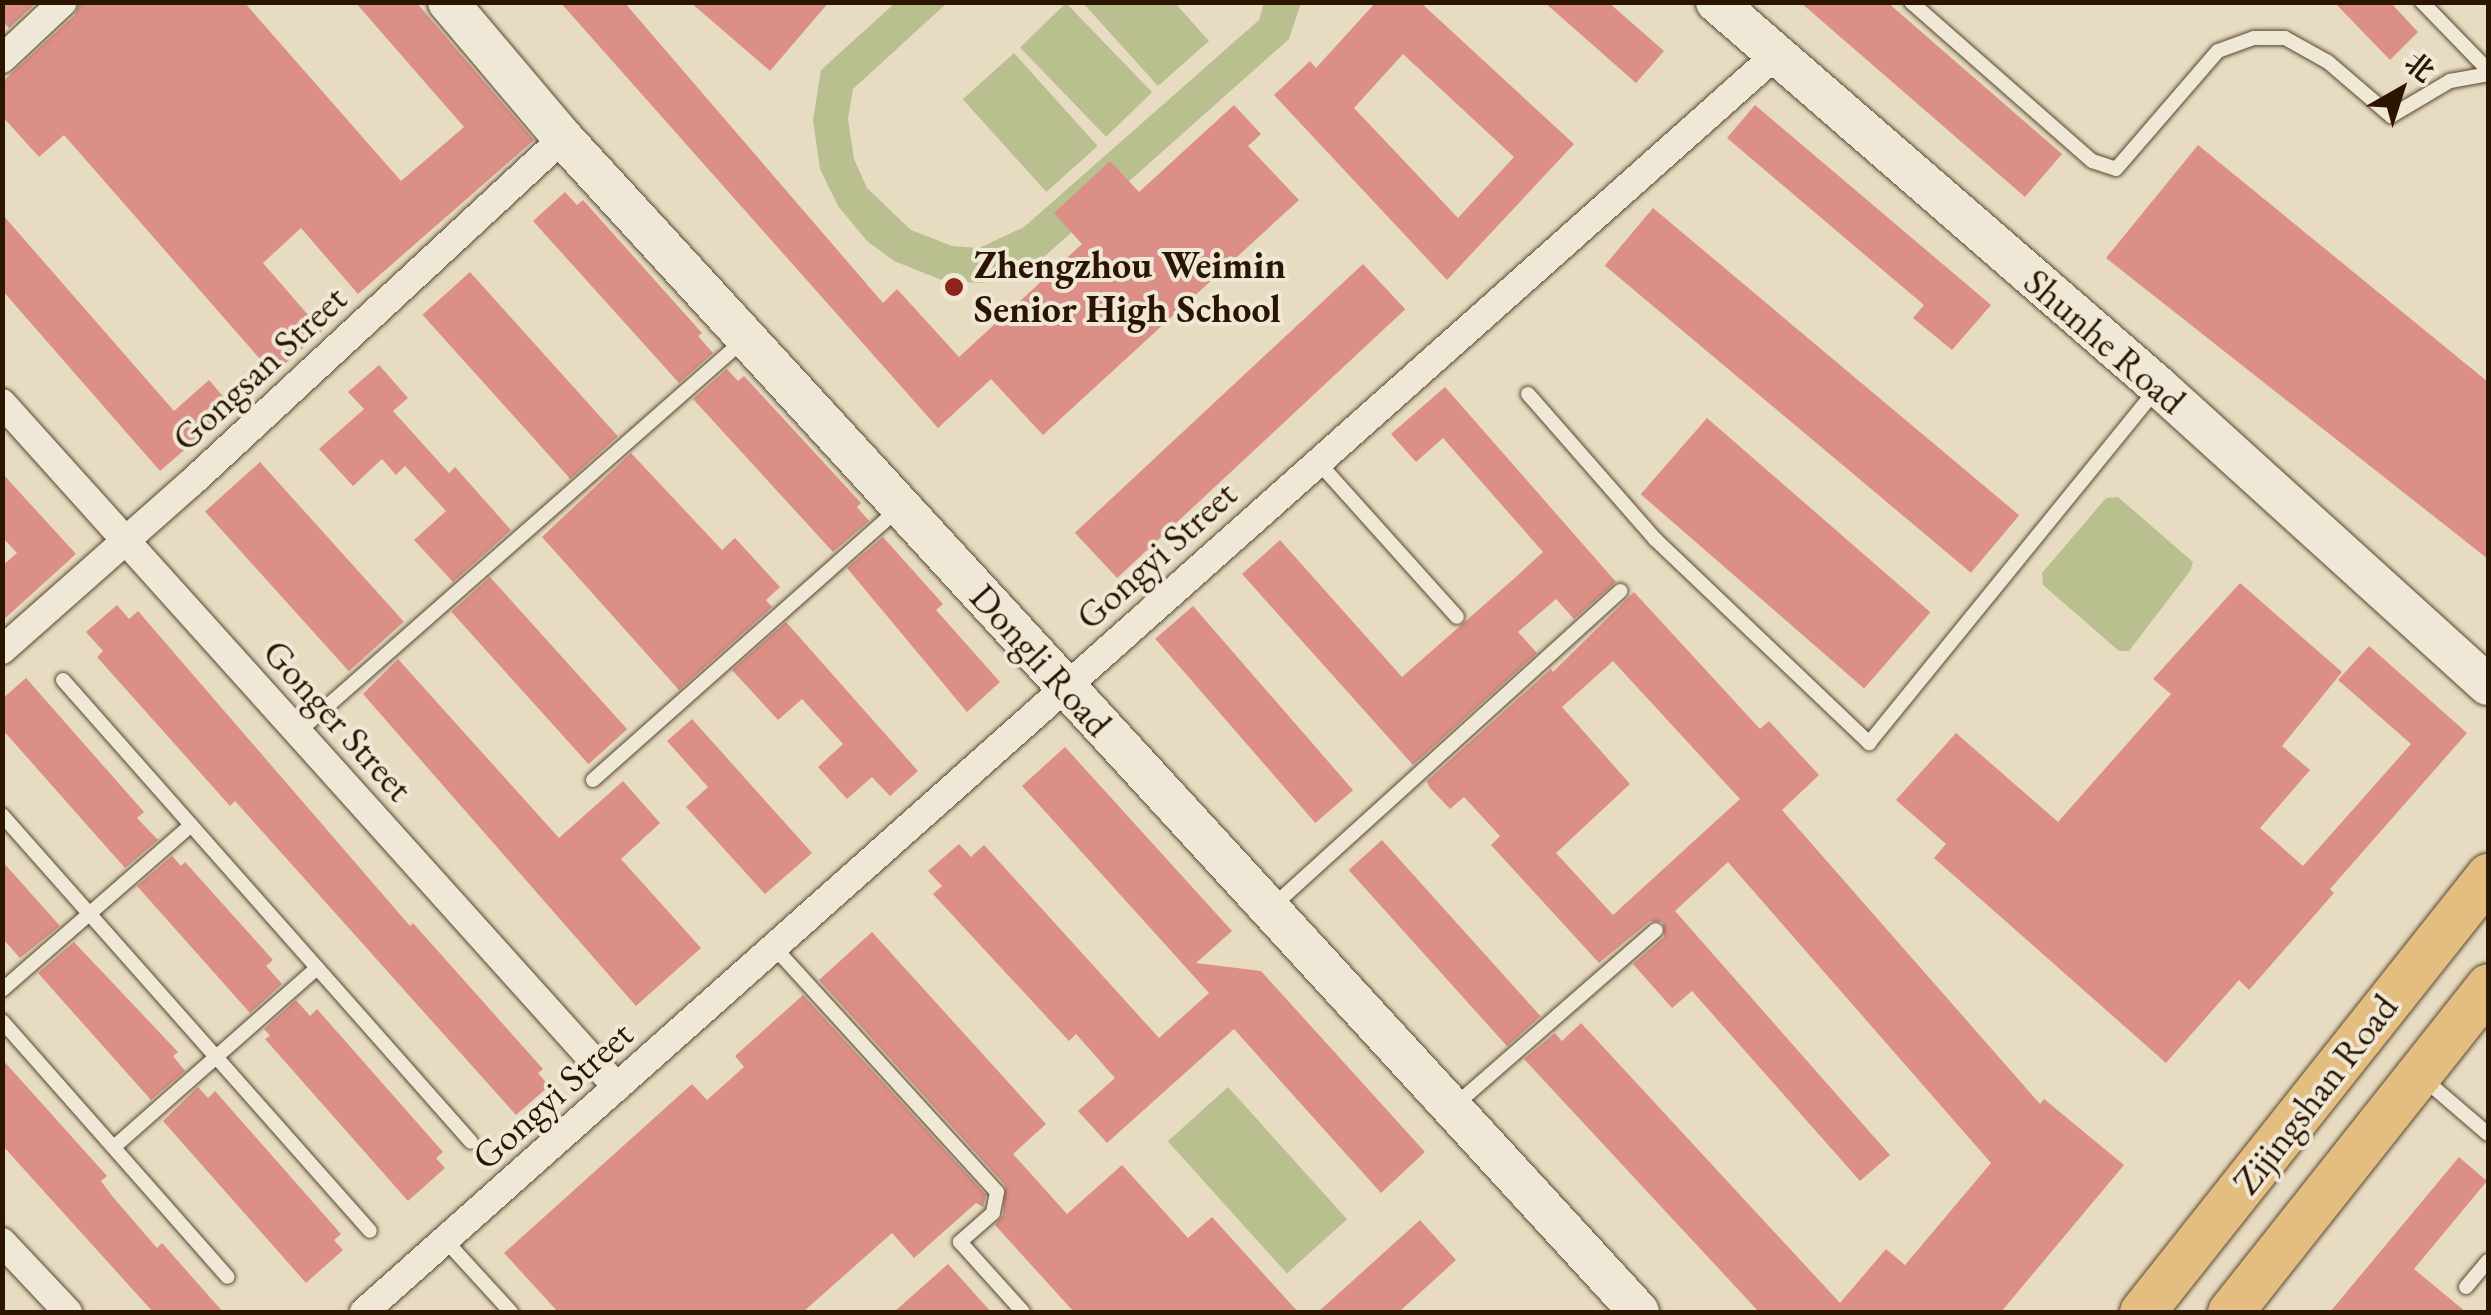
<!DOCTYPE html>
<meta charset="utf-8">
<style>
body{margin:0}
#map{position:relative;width:2491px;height:1315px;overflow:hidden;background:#e7dcc2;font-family:"EB Garamond","Noto Serif SC",serif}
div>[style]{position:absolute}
.green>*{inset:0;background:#babf90;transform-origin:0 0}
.building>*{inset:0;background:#db8f87;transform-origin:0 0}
.roads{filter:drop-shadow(0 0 2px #5a4730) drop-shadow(0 0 2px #5a4730)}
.lane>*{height:14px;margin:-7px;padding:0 7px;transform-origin:7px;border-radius:7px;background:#efe8d7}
.street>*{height:28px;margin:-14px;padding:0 14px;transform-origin:14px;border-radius:14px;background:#efe8d7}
.secondary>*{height:40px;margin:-20px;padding:0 20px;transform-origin:20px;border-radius:20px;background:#efe8d7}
.primary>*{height:45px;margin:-22.5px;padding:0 22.5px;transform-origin:22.5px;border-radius:22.5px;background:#e4be81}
.dots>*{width:28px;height:28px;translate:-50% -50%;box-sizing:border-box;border:5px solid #efe8d7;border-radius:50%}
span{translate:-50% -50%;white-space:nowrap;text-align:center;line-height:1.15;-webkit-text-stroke:8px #efe8d7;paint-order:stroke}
.poi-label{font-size:38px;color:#2b1500;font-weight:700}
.left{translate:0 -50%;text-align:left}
.street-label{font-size:38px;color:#2b1500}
.frame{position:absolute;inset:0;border:5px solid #2b1500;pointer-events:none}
.north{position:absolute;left:2351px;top:40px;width:100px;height:100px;-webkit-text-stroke:8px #efe8d7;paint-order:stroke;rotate:39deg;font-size:28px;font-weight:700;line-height:40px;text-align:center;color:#2b1500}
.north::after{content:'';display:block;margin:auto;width:35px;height:45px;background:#2b1500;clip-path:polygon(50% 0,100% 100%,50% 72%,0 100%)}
</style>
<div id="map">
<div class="green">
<i style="clip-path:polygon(895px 3px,947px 3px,853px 89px,848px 119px,854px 159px,867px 188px,911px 230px,952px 246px,979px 248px,1024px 227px,1259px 20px,1264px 3px,1301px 3px,1289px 39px,1045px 256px,1016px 274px,983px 283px,944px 281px,894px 261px,867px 241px,838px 206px,820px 169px,813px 120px,821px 70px)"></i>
<i style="left:1066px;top:3px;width:124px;height:64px;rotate:46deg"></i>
<i style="clip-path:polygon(1083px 3px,1175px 3px,1209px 41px,1158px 86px)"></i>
<i style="left:1014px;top:53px;width:125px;height:69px;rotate:48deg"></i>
<i style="clip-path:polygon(2118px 497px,2193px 562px,2190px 571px,2129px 651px,2119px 651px,2043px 585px,2042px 573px,2106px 498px)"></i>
<i style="left:1228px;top:1087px;width:178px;height:81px;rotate:48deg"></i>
</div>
<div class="building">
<i style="clip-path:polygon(2px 2px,37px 2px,9px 28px,2px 21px)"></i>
<i style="clip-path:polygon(80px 2px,244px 2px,401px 181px,464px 127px,355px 2px,416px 2px,534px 140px,358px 294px,301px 228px,263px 263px,322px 331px,273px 374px,64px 135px,39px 157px,2px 116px,2px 82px,75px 15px)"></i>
<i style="clip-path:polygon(560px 2px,624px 2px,883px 303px,897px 289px,959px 357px,1082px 244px,1054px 213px,1110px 161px,1139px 192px,1234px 105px,1261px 134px,1248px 146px,1299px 200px,1043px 435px,991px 379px,938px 428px)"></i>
<i style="clip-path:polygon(690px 2px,829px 2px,770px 71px)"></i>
<i style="clip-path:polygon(evenodd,1376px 2px,1420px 2px,1574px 144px,1447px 280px,1274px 95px,1310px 61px,1316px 68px,1376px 2px,1403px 54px,1514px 157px,1458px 218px,1354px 108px,1403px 54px)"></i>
<i style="clip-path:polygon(1544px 2px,1608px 2px,1664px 51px,1636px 83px)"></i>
<i style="clip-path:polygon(1800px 2px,1887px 2px,2062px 154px,2025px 197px)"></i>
<i style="clip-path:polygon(2334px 2px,2390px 2px,2418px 32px,2390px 60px)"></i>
<i style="clip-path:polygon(1755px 105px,1991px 305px,1952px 350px,1913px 318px,1924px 305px,1727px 138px)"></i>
<i style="clip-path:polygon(2198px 145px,2488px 382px,2488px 559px,2106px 258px)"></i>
<i style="clip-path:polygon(565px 192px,577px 205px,583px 200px,702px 333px,698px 336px,713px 353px,679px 383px,533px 221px)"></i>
<i style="left:1653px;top:208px;width:478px;height:75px;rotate:40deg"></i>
<i style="clip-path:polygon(2px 214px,174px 411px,209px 380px,233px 408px,160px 471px,2px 290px)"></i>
<i style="left:1363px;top:264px;width:62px;height:394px;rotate:47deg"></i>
<i style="left:470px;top:272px;width:221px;height:64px;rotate:48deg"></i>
<i style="clip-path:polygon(379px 365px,408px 398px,393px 411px,449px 473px,455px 467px,511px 530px,453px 582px,414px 540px,446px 511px,405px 466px,396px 475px,382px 459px,353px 486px,319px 449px,364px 409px,348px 392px)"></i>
<i style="clip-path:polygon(727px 369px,738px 381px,744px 376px,861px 503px,857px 507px,869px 521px,833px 552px,693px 399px)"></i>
<i style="clip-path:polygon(1445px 387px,1616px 582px,1574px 619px,1556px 599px,1518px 632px,1537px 653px,1413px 765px,1242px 574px,1280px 540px,1402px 677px,1517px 576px,1543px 552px,1443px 438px,1416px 462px,1391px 434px)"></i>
<i style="left:1707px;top:418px;width:296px;height:101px;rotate:41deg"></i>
<i style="clip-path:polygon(631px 453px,722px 550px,735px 538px,780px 587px,766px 600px,772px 607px,679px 690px,542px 537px)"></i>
<i style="left:260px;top:462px;width:215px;height:74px;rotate:48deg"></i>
<i style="clip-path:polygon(2px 473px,76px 554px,2px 621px,2px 566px,17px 553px,2px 537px)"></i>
<i style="clip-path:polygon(883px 537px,943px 604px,936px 610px,1000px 682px,967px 712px,847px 568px)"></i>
<i style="left:490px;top:577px;width:205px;height:52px;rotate:48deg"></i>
<i style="clip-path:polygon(2240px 583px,2342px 672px,2282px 746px,2310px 770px,2260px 828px,2303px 866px,2411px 744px,2338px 680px,2369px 646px,2467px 733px,2330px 889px,2334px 893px,2249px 990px,2239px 980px,2166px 1063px,1934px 858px,1946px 844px,1896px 800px,1956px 733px,2058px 822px,2171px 694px,2153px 679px)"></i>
<i style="clip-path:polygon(evenodd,1634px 592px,1760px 729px,1769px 721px,1819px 775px,1782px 810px,2040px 1104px,2044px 1099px,2124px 1165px,2001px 1312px,1759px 1312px,1524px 1059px,1555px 1033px,1562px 1041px,1581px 1023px,1840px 1303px,1886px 1249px,1905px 1265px,1991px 1163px,1728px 862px,1675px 911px,1890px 1155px,1860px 1181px,1692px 991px,1672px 1008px,1633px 964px,1664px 937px,1663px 922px,1650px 921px,1599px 963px,1491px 845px,1500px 836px,1464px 797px,1450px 809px,1429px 787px,1427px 781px,1551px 669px,1553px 672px,1634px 592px,1613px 661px,1740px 799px,1613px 915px,1556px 853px,1630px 784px,1562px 707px,1613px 661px)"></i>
<i style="clip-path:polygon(117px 605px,129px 619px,138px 611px,410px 926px,413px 923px,543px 1069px,538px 1073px,549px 1086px,516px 1115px,235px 801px,230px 806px,97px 657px,103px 651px,86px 632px)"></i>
<i style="left:1193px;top:606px;width:244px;height:50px;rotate:49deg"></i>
<i style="clip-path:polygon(786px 622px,918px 771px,890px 796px,872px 777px,847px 799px,818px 767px,843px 744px,802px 699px,778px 720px,732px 670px)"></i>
<i style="clip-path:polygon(398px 659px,559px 838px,623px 781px,660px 823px,621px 859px,701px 948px,636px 1006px,363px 694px)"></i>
<i style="clip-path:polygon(26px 678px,144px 812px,137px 818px,158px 840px,125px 868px,2px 729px,2px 699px)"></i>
<i style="clip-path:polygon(692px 719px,812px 853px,765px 894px,686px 807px,708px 787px,667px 741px)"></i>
<i style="clip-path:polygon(1065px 747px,1232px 931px,1196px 963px,1261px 971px,1425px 1152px,1381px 1193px,1234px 1029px,1107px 1143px,1078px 1111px,1115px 1078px,1076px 1034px,1069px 1041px,956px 919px,933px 894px,942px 886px,928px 871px,959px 844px,971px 857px,984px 845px,1159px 1038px,1209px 993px,1022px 786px)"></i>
<i style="left:1382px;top:840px;width:237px;height:45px;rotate:48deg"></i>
<i style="clip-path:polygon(172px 856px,181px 866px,185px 862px,273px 960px,266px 966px,282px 984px,250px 1013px,137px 886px)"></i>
<i style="clip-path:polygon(2px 861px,60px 926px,20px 958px,2px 938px)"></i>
<i style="clip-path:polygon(872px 932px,1046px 1124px,1013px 1154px,1067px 1214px,1122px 1165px,1188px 1238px,1212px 1217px,1298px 1312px,1074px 1312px,995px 1225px,1003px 1215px,1005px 1185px,819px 980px)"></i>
<i style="clip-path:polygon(74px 942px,178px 1052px,173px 1056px,185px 1071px,151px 1100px,38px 973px)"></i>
<i style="clip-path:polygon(803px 995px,986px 1195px,983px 1207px,976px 1203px,914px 1258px,892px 1233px,803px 1312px,558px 1312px,504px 1253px,692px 1084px,707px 1100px,744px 1067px,735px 1056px)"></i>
<i style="clip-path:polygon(296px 1000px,310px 1016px,317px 1009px,443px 1152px,436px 1158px,445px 1168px,408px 1201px,265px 1039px,270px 1036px,264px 1029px)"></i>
<i style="clip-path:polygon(2px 1059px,107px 1176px,101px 1181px,112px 1196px,157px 1248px,162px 1243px,223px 1312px,153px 1312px,2px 1145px)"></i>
<i style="clip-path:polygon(198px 1087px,208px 1098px,215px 1091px,341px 1234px,334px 1240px,343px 1250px,306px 1283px,163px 1121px)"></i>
<i style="clip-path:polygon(2459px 1157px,2487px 1181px,2414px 1269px,2466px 1312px,2330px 1312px)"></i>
<i style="clip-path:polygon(1420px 1220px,1456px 1260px,1399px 1312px,1318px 1312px)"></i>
<i style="clip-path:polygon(948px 1264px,991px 1312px,894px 1312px)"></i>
</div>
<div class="roads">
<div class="lane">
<i style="left:1911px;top:2px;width:241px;rotate:41.3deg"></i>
<i style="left:2092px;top:161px;width:25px;rotate:18deg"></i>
<i style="left:2116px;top:169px;width:156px;rotate:-49.2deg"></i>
<i style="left:2218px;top:51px;width:38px;rotate:-20deg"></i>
<i style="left:2254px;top:38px;width:31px"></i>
<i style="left:2285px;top:38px;width:49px;rotate:29.2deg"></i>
<i style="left:2328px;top:62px;width:83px;rotate:40.6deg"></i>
<i style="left:2391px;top:116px;width:69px;rotate:-30.7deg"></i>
<i style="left:2450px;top:81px;width:39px;rotate:-10deg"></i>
<i style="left:2422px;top:2px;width:95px;rotate:45.9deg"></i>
<i style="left:1528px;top:394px;width:193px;rotate:48.8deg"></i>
<i style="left:1655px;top:539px;width:296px;rotate:43.6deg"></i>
<i style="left:1869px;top:743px;width:454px;rotate:-50.9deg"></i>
<i style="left:1318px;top:462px;width:208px;rotate:48.1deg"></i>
<i style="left:63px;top:680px;width:616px;rotate:48.55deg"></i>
<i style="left:298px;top:732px;width:597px;rotate:-41.33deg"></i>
<i style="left:593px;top:780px;width:407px;rotate:-41.6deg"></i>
<i style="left:2px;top:815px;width:555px;rotate:48.5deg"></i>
<i style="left:1273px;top:906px;width:469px;rotate:-42.2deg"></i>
<i style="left:774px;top:947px;width:331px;rotate:47.7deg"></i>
<i style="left:997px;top:1192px;width:21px;rotate:101deg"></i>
<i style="left:993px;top:1213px;width:44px;rotate:138.7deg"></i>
<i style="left:960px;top:1242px;width:94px;rotate:48deg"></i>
<i style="left:2px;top:990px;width:251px;rotate:-41.1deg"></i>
<i style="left:2px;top:1021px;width:341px;rotate:48.6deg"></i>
<i style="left:2424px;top:1079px;width:84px;rotate:40.7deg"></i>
<i style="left:1453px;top:1107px;width:269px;rotate:-41.1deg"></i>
<i style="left:114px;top:1147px;width:271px;rotate:-41.4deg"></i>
<i style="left:445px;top:1240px;width:98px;rotate:47.5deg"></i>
<i style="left:2466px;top:1287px;width:34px;rotate:-50deg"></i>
</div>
<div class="street">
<i style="left:2px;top:59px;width:83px;rotate:-43.1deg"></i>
<i style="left:2px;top:403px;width:920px;rotate:48.04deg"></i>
<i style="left:2px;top:650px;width:252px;rotate:-41.5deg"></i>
<i style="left:191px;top:483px;width:507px;rotate:-42.84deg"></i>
<i style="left:2px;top:1242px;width:96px;rotate:46.7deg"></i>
<i style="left:364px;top:1312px;width:1890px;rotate:-41.68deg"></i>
</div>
<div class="secondary">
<i style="left:448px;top:2px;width:178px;rotate:49.8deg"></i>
<i style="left:563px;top:138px;width:1592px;rotate:47.49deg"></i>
<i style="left:1716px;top:2px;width:586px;rotate:40.98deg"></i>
<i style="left:2158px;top:386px;width:445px;rotate:42.2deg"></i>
</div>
<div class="primary">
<i style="left:2142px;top:1312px;width:557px;rotate:-51.57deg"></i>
<i style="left:2230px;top:1312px;width:416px;rotate:-51.6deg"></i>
</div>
</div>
<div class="dots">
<i style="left:954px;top:287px;background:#8f2418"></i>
</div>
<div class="poi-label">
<span class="left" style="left:974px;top:287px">Zhengzhou Weimin<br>Senior High School</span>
</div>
<div class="street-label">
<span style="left:2105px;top:341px;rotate:41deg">Shunhe Road</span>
<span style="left:259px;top:368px;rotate:-43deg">Gongsan Street</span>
<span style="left:1156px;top:555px;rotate:-42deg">Gongyi Street</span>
<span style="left:1041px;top:660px;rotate:48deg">Dongli Road</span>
<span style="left:338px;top:720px;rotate:48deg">Gonger Street</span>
<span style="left:2315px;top:1094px;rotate:-52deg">Zijingshan Road</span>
<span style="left:552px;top:1095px;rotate:-42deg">Gongyi Street</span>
</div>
<div class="frame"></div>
<div class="north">北</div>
</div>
